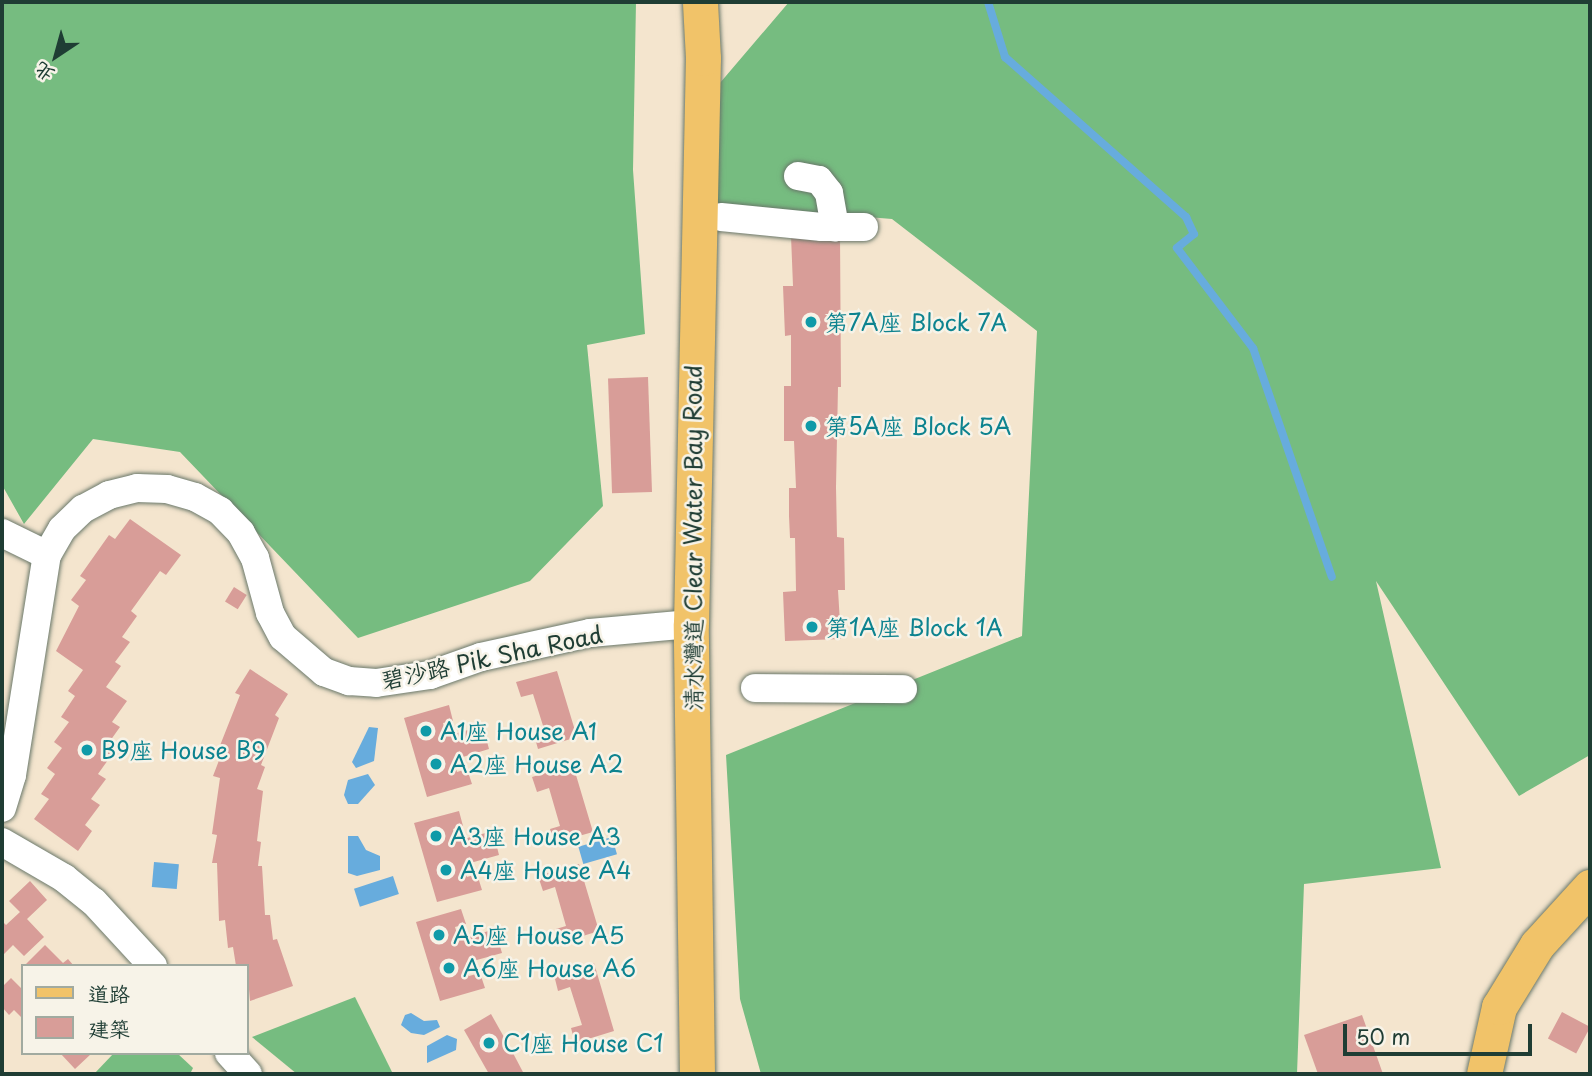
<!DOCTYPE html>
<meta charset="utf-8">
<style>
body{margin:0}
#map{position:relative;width:1592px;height:1076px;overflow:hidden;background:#f4e5ce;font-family:"Playpen Sans","LXGW WenKai TC",sans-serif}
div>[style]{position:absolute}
.forest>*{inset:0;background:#76bc80}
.water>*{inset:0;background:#67acdd;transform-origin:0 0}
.stream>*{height:8px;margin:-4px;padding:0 4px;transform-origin:4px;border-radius:4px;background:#67acdd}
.building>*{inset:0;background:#d89d98;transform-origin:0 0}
.roads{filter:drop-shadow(0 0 2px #6a786a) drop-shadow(0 0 2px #6a786a)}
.minor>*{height:28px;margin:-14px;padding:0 14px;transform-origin:14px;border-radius:14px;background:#fff}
.major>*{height:35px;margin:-17.5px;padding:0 17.5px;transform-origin:17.5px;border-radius:17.5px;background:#f1c369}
.dots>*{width:19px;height:19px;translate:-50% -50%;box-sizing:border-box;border:4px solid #f7f3e8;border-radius:50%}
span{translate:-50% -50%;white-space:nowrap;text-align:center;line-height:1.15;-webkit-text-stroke:5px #f7f3e8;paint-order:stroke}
.culture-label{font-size:23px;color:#0d838f}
.left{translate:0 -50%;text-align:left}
.street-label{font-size:23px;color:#1f3d34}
.frame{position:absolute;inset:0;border:4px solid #1f3d34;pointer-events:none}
.legend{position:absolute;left:21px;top:964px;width:228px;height:91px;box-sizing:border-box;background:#f7f3e8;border:2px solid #a1aaa0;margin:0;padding:9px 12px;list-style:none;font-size:21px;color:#1f3d34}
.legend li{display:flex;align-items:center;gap:14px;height:35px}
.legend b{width:35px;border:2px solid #a1aaa0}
.north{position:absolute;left:21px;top:21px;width:70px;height:70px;-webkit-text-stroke:5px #f7f3e8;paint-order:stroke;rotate:216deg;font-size:19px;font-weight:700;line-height:28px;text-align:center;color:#1f3d34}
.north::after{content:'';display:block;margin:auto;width:24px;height:32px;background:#1f3d34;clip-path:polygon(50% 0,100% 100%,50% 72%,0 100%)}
.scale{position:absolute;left:1343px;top:1024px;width:189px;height:32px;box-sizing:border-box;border:4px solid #1f3d34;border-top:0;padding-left:9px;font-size:21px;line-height:24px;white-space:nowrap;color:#1f3d34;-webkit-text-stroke:5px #f7f3e8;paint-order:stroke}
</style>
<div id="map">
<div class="forest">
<i style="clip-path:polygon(2px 2px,636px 2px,633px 170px,645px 334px,587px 345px,603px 506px,530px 581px,358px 638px,180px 452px,93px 439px,24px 524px,2px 485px)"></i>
<i style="clip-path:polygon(789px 2px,1590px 2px,1590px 755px,1519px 796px,1376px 581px,1441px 868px,1304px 884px,1297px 1074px,761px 1074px,740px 999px,726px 755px,1022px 636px,1037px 331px,892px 219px,700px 203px,714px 90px)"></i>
<i style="clip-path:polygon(355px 997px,393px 1074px,297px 1074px,252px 1037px)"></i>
<i style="clip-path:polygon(114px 1053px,177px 1053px,193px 1068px,190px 1074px,94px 1074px)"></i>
</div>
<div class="water">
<i style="clip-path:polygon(369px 727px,378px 728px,374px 761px,356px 768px,352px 762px)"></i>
<i style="clip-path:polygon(368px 774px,375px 785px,358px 804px,348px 804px,344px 795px,348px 780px)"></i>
<i style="clip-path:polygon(348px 836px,358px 836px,366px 850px,380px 856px,380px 870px,357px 876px,348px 873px)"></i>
<i style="left:612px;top:837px;width:18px;height:35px;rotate:74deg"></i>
<i style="left:154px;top:862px;width:25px;height:25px;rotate:5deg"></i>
<i style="left:393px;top:876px;width:19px;height:41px;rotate:72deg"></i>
<i style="clip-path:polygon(411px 1013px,424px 1021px,437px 1020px,440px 1027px,424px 1035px,411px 1033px,401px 1025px,405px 1015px)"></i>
<i style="clip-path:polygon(447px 1035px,457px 1039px,456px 1050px,427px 1063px,427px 1046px)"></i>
</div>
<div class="stream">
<i style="left:988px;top:2px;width:58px;rotate:72.8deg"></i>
<i style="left:1005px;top:57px;width:242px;rotate:41.5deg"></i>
<i style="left:1186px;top:217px;width:19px;rotate:65deg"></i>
<i style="left:1194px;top:234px;width:22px;rotate:141deg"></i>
<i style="left:1177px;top:248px;width:126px;rotate:52.8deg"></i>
<i style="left:1253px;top:348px;width:242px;rotate:71deg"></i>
</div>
<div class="building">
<i style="clip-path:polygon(840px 234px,841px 387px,838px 387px,836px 487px,837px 537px,844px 538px,845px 590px,838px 590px,841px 639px,785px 641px,783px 592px,796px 591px,795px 538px,790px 538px,789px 516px,789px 488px,796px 488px,794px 441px,784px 441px,784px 386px,791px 386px,791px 335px,785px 336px,783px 286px,793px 286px,791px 236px)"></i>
<i style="left:648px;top:377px;width:115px;height:40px;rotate:88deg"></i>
<i style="clip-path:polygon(130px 519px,181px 555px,166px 575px,160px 571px,131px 611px,137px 616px,122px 637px,130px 642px,115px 662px,121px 666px,106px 687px,127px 701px,112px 722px,120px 727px,105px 748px,113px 753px,98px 774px,106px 779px,91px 799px,100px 805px,85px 825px,92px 831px,78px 851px,34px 819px,49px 799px,41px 794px,55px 774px,47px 768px,62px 748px,54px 742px,69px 722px,61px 717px,75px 696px,68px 691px,83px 670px,56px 651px,79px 606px,71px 600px,86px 580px,80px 576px,109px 535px,115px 539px)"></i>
<i style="left:234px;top:587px;width:15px;height:17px;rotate:32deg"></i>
<i style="clip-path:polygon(250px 669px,288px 694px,275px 715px,279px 718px,261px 765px,265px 767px,257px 789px,263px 791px,257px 841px,261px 842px,258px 866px,262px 866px,265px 915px,270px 915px,273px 940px,277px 939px,293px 986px,250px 1001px,247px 966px,236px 966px,233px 947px,228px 948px,225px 920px,219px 921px,217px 863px,212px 863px,217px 835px,212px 834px,220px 778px,213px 776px,223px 750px,219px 748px,240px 695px,235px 693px)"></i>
<i style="clip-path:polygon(557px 671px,577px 737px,538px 749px,534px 735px,545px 732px,533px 694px,521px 697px,516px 682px)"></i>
<i style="clip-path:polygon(449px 705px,453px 721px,443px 723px,446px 736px,483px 726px,489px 749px,453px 760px,457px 772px,467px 769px,472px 784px,427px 797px,404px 718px)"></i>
<i style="clip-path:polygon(573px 765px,593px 832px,554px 843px,550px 829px,560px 826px,549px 788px,537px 792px,532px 777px)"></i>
<i style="clip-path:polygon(459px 811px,463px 826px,453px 829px,456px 841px,493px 831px,499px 855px,463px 865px,467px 877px,477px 874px,482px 890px,437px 902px,414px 823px)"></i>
<i style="clip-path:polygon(579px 864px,599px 931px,560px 943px,556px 929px,566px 926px,555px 887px,543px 891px,538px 876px)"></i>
<i style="clip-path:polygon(30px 881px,47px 900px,27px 919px,44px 937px,24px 956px,13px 945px,2px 956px,2px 921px,6px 925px,20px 912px,9px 901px)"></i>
<i style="clip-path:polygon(461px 909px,466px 924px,455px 927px,459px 940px,495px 929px,502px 953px,466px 963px,469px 976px,480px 973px,485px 988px,440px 1001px,416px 922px)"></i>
<i style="clip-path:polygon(45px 945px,63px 963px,68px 959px,74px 966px,24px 966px)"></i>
<i style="clip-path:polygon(594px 963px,614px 1031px,575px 1043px,571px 1028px,582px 1025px,570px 987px,558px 991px,554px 975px)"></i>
<i style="clip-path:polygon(11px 978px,23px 990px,23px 1019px,14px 1010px,9px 1015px,2px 1007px,2px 987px)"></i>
<i style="left:1562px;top:1012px;width:32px;height:30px;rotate:28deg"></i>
<i style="clip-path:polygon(491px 1014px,514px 1055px,524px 1074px,489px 1074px,464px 1030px)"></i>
<i style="clip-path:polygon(1362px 1015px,1383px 1074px,1318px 1074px,1304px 1035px)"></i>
<i style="clip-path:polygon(60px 1053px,92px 1053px,75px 1069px)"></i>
</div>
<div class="roads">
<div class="minor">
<i style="left:798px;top:176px;width:21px;rotate:11deg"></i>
<i style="left:819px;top:180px;width:16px;rotate:52deg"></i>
<i style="left:829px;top:193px;width:35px;rotate:80deg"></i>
<i style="left:721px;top:217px;width:101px;rotate:5.7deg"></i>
<i style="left:822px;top:227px;width:42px"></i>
<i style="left:2px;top:533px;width:50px;rotate:26.1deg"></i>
<i style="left:755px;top:688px;width:148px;rotate:0.4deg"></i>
<i style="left:2px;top:808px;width:34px;rotate:-73deg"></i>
<i style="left:12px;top:775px;width:223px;rotate:-81deg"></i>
<i style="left:47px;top:555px;width:30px;rotate:-60deg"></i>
<i style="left:62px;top:529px;width:29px;rotate:-44deg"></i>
<i style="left:83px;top:509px;width:30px;rotate:-28deg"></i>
<i style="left:109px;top:495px;width:29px;rotate:-14deg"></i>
<i style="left:137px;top:488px;width:30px;rotate:2deg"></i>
<i style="left:167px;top:489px;width:29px;rotate:16deg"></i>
<i style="left:195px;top:497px;width:29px;rotate:29deg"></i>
<i style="left:220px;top:511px;width:30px;rotate:46deg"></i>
<i style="left:241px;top:533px;width:29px;rotate:61deg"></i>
<i style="left:255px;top:558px;width:57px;rotate:74.7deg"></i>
<i style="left:270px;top:613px;width:27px;rotate:62deg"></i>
<i style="left:283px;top:637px;width:54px;rotate:40.5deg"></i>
<i style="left:324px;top:672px;width:27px;rotate:20deg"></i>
<i style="left:349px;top:681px;width:27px;rotate:4deg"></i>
<i style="left:376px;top:683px;width:55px;rotate:-8.4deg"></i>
<i style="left:430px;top:675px;width:54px;rotate:-19.4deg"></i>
<i style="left:481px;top:657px;width:112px;rotate:-12.4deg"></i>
<i style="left:590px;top:633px;width:101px;rotate:-5.1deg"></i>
<i style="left:2px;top:842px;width:72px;rotate:30.1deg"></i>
<i style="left:64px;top:878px;width:38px;rotate:39deg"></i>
<i style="left:94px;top:902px;width:87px;rotate:47.3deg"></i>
<i style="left:229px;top:1053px;width:28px;rotate:48deg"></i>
</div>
<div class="major">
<i style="left:697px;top:1074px;width:450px;rotate:-90.8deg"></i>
<i style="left:691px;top:624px;width:566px;rotate:-88.79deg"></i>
<i style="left:703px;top:58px;width:56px;rotate:-93.1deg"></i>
<i style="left:1484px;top:1074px;width:69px;rotate:-77.4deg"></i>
<i style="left:1499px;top:1007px;width:73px;rotate:-58.5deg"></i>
<i style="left:1537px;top:945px;width:79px;rotate:-47.6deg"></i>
</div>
</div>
<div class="dots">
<i style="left:811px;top:322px;background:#0f9aa8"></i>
<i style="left:811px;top:426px;background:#0f9aa8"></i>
<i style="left:812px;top:627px;background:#0f9aa8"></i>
<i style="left:426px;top:731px;background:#0f9aa8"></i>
<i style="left:87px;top:750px;background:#0f9aa8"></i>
<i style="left:436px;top:764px;background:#0f9aa8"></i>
<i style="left:436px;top:836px;background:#0f9aa8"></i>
<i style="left:446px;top:870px;background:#0f9aa8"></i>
<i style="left:439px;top:935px;background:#0f9aa8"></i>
<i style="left:449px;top:968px;background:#0f9aa8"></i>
<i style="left:489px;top:1043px;background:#0f9aa8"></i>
</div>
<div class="culture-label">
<span class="left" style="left:825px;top:322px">第7A座 Block 7A</span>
<span class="left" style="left:825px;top:426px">第5A座 Block 5A</span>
<span class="left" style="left:826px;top:627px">第1A座 Block 1A</span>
<span class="left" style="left:440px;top:731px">A1座 House A1</span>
<span class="left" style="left:101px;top:750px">B9座 House B9</span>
<span class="left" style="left:450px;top:764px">A2座 House A2</span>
<span class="left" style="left:450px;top:836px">A3座 House A3</span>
<span class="left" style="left:460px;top:870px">A4座 House A4</span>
<span class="left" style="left:453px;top:935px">A5座 House A5</span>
<span class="left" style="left:463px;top:968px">A6座 House A6</span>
<span class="left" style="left:503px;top:1043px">C1座 House C1</span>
</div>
<div class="street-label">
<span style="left:693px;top:538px;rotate:-90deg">清水灣道 Clear Water Bay Road</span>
<span style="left:492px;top:657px;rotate:-12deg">碧沙路 Pik Sha Road</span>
</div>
<div class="frame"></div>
<ul class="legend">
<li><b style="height:9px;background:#f1c369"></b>道路</li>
<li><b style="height:19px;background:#d89d98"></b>建築</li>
</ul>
<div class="north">北</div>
<div class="scale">50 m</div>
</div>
